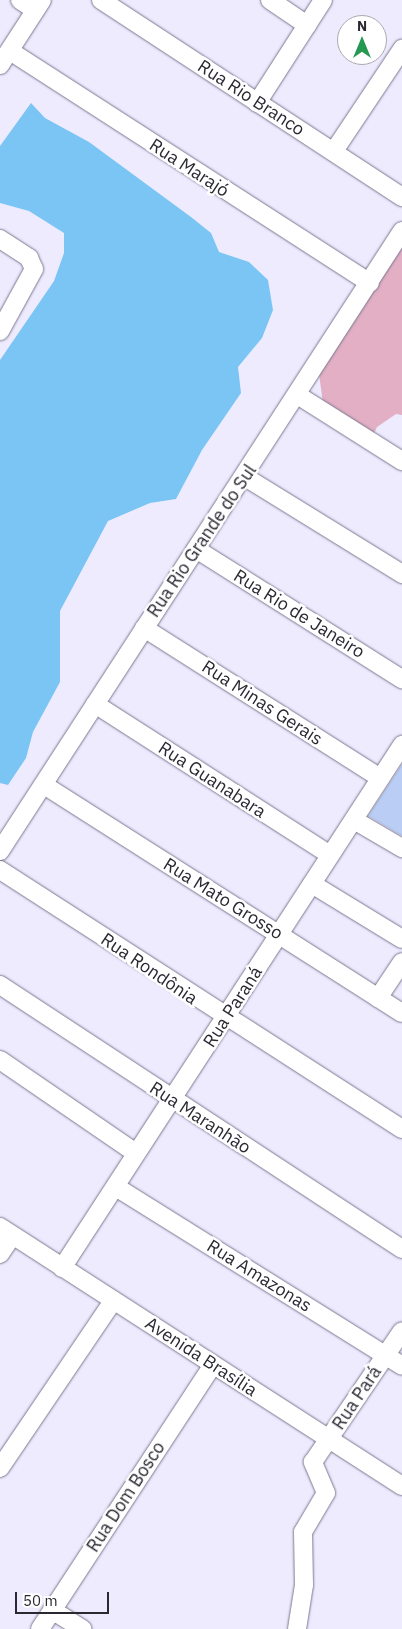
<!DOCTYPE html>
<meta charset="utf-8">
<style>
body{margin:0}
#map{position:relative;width:402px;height:1629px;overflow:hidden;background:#eeebff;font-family:"IBM Plex Sans",sans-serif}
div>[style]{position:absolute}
.green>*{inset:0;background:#e2afc5}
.water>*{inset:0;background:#7bc5f4}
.building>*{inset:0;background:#bacdf4}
.roads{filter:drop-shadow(0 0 1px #7c788e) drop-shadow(0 0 1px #7c788e)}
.minor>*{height:18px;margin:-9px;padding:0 9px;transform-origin:9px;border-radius:9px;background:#fff}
span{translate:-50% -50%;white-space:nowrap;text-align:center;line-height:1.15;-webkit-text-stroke:5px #fff;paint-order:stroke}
.street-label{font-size:18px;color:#2a2831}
.north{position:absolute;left:337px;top:15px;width:50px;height:50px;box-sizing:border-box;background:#fff;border:1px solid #aaa9ad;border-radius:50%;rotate:0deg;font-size:14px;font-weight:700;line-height:20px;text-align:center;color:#2a2831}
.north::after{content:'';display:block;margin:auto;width:18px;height:22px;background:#259852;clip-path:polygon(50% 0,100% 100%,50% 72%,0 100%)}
.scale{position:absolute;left:15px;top:1592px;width:94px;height:22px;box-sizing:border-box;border:2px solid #2a2831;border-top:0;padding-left:6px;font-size:15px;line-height:18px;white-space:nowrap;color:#2a2831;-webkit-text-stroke:4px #fff;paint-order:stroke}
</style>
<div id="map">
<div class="green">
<i style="clip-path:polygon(402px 244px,402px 415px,396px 414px,377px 427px,373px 436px,323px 403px,319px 374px)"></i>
</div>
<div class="water">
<i style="clip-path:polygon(31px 103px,45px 118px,89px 142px,191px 217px,211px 233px,219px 252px,249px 262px,268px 280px,273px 310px,262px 338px,238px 367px,241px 393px,202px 450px,176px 499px,150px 503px,108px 521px,60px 611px,60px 682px,33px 732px,26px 758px,8px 785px,0 783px,0 360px,54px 281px,64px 253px,64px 233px,29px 211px,0 203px,0 146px)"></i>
</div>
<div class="building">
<i style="clip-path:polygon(402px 764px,402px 836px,368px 816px)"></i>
</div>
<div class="roads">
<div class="minor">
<i style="left:20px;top:0;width:18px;rotate:34deg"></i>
<i style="left:101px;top:0;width:360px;rotate:33.2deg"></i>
<i style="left:270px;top:0;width:45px;rotate:34deg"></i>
<i style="left:10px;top:51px;width:428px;rotate:32.8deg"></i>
<i style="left:0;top:65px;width:77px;rotate:-57.1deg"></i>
<i style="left:257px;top:103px;width:122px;rotate:-57.3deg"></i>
<i style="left:334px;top:151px;width:123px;rotate:-56.3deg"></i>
<i style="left:0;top:239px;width:35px;rotate:33deg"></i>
<i style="left:29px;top:258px;width:12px;rotate:66deg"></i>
<i style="left:34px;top:269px;width:71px;rotate:118.7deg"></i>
<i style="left:299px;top:396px;width:122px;rotate:32.3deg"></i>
<i style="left:245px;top:477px;width:185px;rotate:31.7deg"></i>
<i style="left:196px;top:549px;width:244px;rotate:32.3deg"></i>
<i style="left:144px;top:628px;width:280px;rotate:32.4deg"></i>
<i style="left:95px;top:704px;width:279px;rotate:32.7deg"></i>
<i style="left:44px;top:785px;width:424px;rotate:32.5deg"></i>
<i style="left:354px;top:820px;width:56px;rotate:30.3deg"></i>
<i style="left:0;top:851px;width:739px;rotate:-57.04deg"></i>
<i style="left:0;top:870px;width:478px;rotate:32.8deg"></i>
<i style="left:312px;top:884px;width:105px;rotate:31.4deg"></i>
<i style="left:0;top:985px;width:481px;rotate:33.3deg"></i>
<i style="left:378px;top:998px;width:43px;rotate:-56.3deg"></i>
<i style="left:0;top:1060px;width:165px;rotate:34.4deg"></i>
<i style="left:116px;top:1187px;width:337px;rotate:32deg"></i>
<i style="left:0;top:1227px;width:478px;rotate:32.8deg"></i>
<i style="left:0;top:1254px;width:22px;rotate:-56deg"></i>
<i style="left:62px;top:1268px;width:624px;rotate:-56.97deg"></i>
<i style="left:0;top:1468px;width:202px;rotate:-55.9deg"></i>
<i style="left:52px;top:1610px;width:36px;rotate:32deg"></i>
<i style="left:40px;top:1629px;width:316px;rotate:-56.8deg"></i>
<i style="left:297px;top:1629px;width:45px;rotate:-81deg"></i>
<i style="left:304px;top:1585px;width:53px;rotate:-91.1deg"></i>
<i style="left:303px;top:1532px;width:45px;rotate:-59.5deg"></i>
<i style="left:326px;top:1493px;width:34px;rotate:-113deg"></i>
<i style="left:313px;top:1462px;width:158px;rotate:-55.8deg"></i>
</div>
</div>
<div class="street-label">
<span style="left:251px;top:98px;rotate:33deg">Rua Rio Branco</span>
<span style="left:189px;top:168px;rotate:33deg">Rua Marajó</span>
<span style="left:202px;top:541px;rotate:-56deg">Rua Rio Grande do Sul</span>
<span style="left:299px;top:614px;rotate:32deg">Rua Rio de Janeiro</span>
<span style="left:262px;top:703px;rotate:33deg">Rua Minas Gerais</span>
<span style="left:212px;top:780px;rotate:33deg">Rua Guanabara</span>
<span style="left:223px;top:899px;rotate:32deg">Rua Mato Grosso</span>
<span style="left:149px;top:969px;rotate:34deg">Rua Rondônia</span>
<span style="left:233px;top:1007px;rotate:-57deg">Rua Paraná</span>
<span style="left:200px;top:1118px;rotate:33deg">Rua Maranhão</span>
<span style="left:259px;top:1276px;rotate:32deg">Rua Amazonas</span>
<span style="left:201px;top:1357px;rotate:33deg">Avenida Brasília</span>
<span style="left:357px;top:1398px;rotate:-56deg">Rua Pará</span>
<span style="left:126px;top:1497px;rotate:-57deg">Rua Dom Bosco</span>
</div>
<div class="north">N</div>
<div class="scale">50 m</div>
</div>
